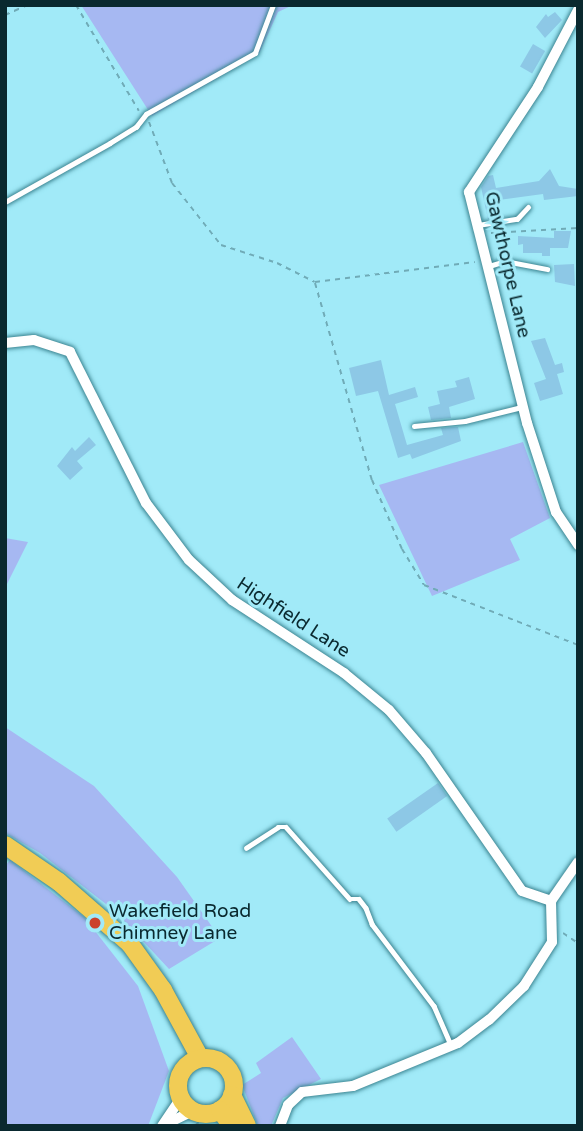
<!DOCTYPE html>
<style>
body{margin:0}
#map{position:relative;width:583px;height:1131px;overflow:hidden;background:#a1eaf8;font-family:"Varela Round",sans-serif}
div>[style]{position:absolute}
.green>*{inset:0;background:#a6b8f2}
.building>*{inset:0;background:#8dc8e6;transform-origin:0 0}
.path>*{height:2px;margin-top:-1px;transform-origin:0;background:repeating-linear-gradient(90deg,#70abb7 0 5px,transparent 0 10px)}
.roads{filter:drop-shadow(0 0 2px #3b8491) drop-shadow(0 0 2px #3b8491)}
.lane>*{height:4.5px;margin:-2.25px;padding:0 2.25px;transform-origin:2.25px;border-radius:2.25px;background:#fff}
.street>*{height:10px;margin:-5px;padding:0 5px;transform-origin:5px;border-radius:5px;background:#fff}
.highway>*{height:18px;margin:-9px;padding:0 9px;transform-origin:9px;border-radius:9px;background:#f1cc55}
.highway>.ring{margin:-9px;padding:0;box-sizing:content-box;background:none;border:18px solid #f1cc55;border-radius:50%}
.dots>*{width:19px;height:19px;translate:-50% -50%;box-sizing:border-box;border:4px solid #a1eaf8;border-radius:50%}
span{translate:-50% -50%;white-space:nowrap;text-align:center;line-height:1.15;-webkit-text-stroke:6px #a1eaf8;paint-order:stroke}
.street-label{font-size:19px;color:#0a292f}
.poi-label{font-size:19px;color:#0a292f}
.left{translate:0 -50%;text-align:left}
.frame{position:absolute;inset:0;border:7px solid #0a292f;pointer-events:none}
</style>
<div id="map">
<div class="green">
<i style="clip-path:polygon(81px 5px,293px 5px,278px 12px,259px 54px,152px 116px)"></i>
<i style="clip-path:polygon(523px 442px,550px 518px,510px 539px,520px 560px,432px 596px,379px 485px)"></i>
<i style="clip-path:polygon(5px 538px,28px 542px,5px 588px)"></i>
<i style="clip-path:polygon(5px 727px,94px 786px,177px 877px,220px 938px,169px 969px,115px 911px,40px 853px,5px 833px)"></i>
<i style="clip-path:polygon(10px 860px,84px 917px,138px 986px,169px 1071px,148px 1126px,5px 1126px,5px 866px)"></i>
<i style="clip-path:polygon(292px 1037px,321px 1079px,283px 1098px,271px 1126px,258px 1126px,242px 1085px,261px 1073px,256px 1063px)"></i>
</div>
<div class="building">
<i style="clip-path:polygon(555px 12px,562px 20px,545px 38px,536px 27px,546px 14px,548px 17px)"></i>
<i style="left:533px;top:44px;width:14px;height:26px;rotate:30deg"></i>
<i style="clip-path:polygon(550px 169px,559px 186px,578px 189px,578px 196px,544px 200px,543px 194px,498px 200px,501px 217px,488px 219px,481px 187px,488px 176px,493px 175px,496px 188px,539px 181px)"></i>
<i style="clip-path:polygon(554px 231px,571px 231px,568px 248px,550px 248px,550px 256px,542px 256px,542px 253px,523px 253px,523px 244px,518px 245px,518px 236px,554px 238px)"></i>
<i style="clip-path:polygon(574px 264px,575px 286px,555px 282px,554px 265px)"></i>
<i style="clip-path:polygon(545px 338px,555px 365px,562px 363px,564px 372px,557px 374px,563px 394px,540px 401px,534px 383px,546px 379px,531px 341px)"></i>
<i style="clip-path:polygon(381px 360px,389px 395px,415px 387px,418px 397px,395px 404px,407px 445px,443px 435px,441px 428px,453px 427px,458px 427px,461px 441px,412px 459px,410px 454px,398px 458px,378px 391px,356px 396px,349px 368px)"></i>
<i style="clip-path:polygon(469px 377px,475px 399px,449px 407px,451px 418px,431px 420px,428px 407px,440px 404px,437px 391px,457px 387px,455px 381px)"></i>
<i style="clip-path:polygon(89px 437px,96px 445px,77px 461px,83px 468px,70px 480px,57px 466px,72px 447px,75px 451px)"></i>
<i style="left:438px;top:783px;width:16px;height:62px;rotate:55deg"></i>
</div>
<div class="path">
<i style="left:76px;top:5px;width:123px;rotate:59.3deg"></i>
<i style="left:5px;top:15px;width:24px;rotate:-24deg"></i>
<i style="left:149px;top:122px;width:65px;rotate:69.3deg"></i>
<i style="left:172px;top:183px;width:79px;rotate:51.7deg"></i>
<i style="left:221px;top:245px;width:59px;rotate:17.8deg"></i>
<i style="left:277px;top:263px;width:42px;rotate:26.6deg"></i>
<i style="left:315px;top:282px;width:161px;rotate:-7.1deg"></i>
<i style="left:491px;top:233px;width:87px;rotate:-3.3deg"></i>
<i style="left:315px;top:283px;width:205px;rotate:73.9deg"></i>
<i style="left:372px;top:480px;width:75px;rotate:66.5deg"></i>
<i style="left:402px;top:549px;width:42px;rotate:58.6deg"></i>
<i style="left:424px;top:585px;width:165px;rotate:21.3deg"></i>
<i style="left:563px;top:933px;width:18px;rotate:34deg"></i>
<i style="left:195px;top:1126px;width:16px;rotate:-47deg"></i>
</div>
<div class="roads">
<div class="lane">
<i style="left:5px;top:202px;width:120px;rotate:-29.3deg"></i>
<i style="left:110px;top:143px;width:31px;rotate:-32deg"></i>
<i style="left:136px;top:127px;width:16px;rotate:-52deg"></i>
<i style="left:146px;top:114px;width:125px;rotate:-29.2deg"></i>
<i style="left:255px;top:53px;width:51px;rotate:-69.4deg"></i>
<i style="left:478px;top:225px;width:39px;rotate:-9deg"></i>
<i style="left:517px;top:219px;width:16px;rotate:-47deg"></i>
<i style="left:489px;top:266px;width:17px;rotate:-17deg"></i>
<i style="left:505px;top:261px;width:43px;rotate:10.8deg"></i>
<i style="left:414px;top:426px;width:51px;rotate:-5.6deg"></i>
<i style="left:465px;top:421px;width:59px;rotate:-13.8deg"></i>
<i style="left:246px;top:848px;width:38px;rotate:-33deg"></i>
<i style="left:278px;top:827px;width:8px"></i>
<i style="left:286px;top:827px;width:96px;rotate:48.4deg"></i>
<i style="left:350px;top:899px;width:9px"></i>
<i style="left:359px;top:899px;width:11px;rotate:52deg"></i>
<i style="left:366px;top:908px;width:17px;rotate:69deg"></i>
<i style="left:372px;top:924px;width:103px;rotate:52.9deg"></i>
<i style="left:434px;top:1006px;width:43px;rotate:66.4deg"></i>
</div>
<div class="street">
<i style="left:578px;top:10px;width:87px;rotate:117.5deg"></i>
<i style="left:538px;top:87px;width:126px;rotate:123.3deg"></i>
<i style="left:469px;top:192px;width:238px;rotate:75.9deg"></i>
<i style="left:527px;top:423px;width:94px;rotate:72deg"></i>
<i style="left:556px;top:512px;width:40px;rotate:56deg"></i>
<i style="left:5px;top:343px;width:29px;rotate:-6deg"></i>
<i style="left:34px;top:340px;width:38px;rotate:18deg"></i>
<i style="left:70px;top:352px;width:169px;rotate:63.3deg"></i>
<i style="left:146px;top:503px;width:71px;rotate:53deg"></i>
<i style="left:189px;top:560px;width:59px;rotate:42.9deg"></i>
<i style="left:232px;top:600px;width:134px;rotate:33.1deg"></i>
<i style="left:344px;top:673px;width:58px;rotate:39.4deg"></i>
<i style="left:389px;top:710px;width:57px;rotate:49.3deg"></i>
<i style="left:426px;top:753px;width:168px;rotate:55.2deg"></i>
<i style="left:522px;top:891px;width:31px;rotate:19deg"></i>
<i style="left:164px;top:1125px;width:32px;rotate:-26deg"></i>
<i style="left:162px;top:1126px;width:34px;rotate:-56deg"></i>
<i style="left:280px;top:1126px;width:22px;rotate:-69deg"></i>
<i style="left:288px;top:1105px;width:19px;rotate:-43deg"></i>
<i style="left:302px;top:1092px;width:51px;rotate:-6.7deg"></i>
<i style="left:353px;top:1086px;width:113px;rotate:-22.3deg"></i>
<i style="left:458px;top:1043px;width:39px;rotate:-37deg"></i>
<i style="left:489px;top:1020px;width:49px;rotate:-44.2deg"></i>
<i style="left:524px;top:986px;width:52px;rotate:-57.5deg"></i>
<i style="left:552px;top:942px;width:41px;rotate:-91.4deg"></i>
<i style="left:551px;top:901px;width:47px;rotate:-55.3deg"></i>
</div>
<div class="highway">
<i style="left:5px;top:845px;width:65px;rotate:34.4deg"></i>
<i style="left:59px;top:882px;width:94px;rotate:41.1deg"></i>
<i style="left:130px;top:944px;width:57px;rotate:54.3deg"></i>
<i style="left:163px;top:990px;width:77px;rotate:61.4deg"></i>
<i class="ring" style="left:178px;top:1058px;width:38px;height:38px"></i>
<i style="left:232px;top:1095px;width:34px;rotate:64deg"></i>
<i style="left:220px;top:1110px;width:20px;rotate:53deg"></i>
</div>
</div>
<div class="dots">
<i style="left:95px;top:923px;background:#cc412b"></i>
</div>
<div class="street-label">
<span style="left:507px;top:265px;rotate:77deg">Gawthorpe Lane</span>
<span style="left:293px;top:618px;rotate:33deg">Highfield Lane</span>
</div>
<div class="poi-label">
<span class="left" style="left:109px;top:923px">Wakefield Road<br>Chimney Lane</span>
</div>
<div class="frame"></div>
</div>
